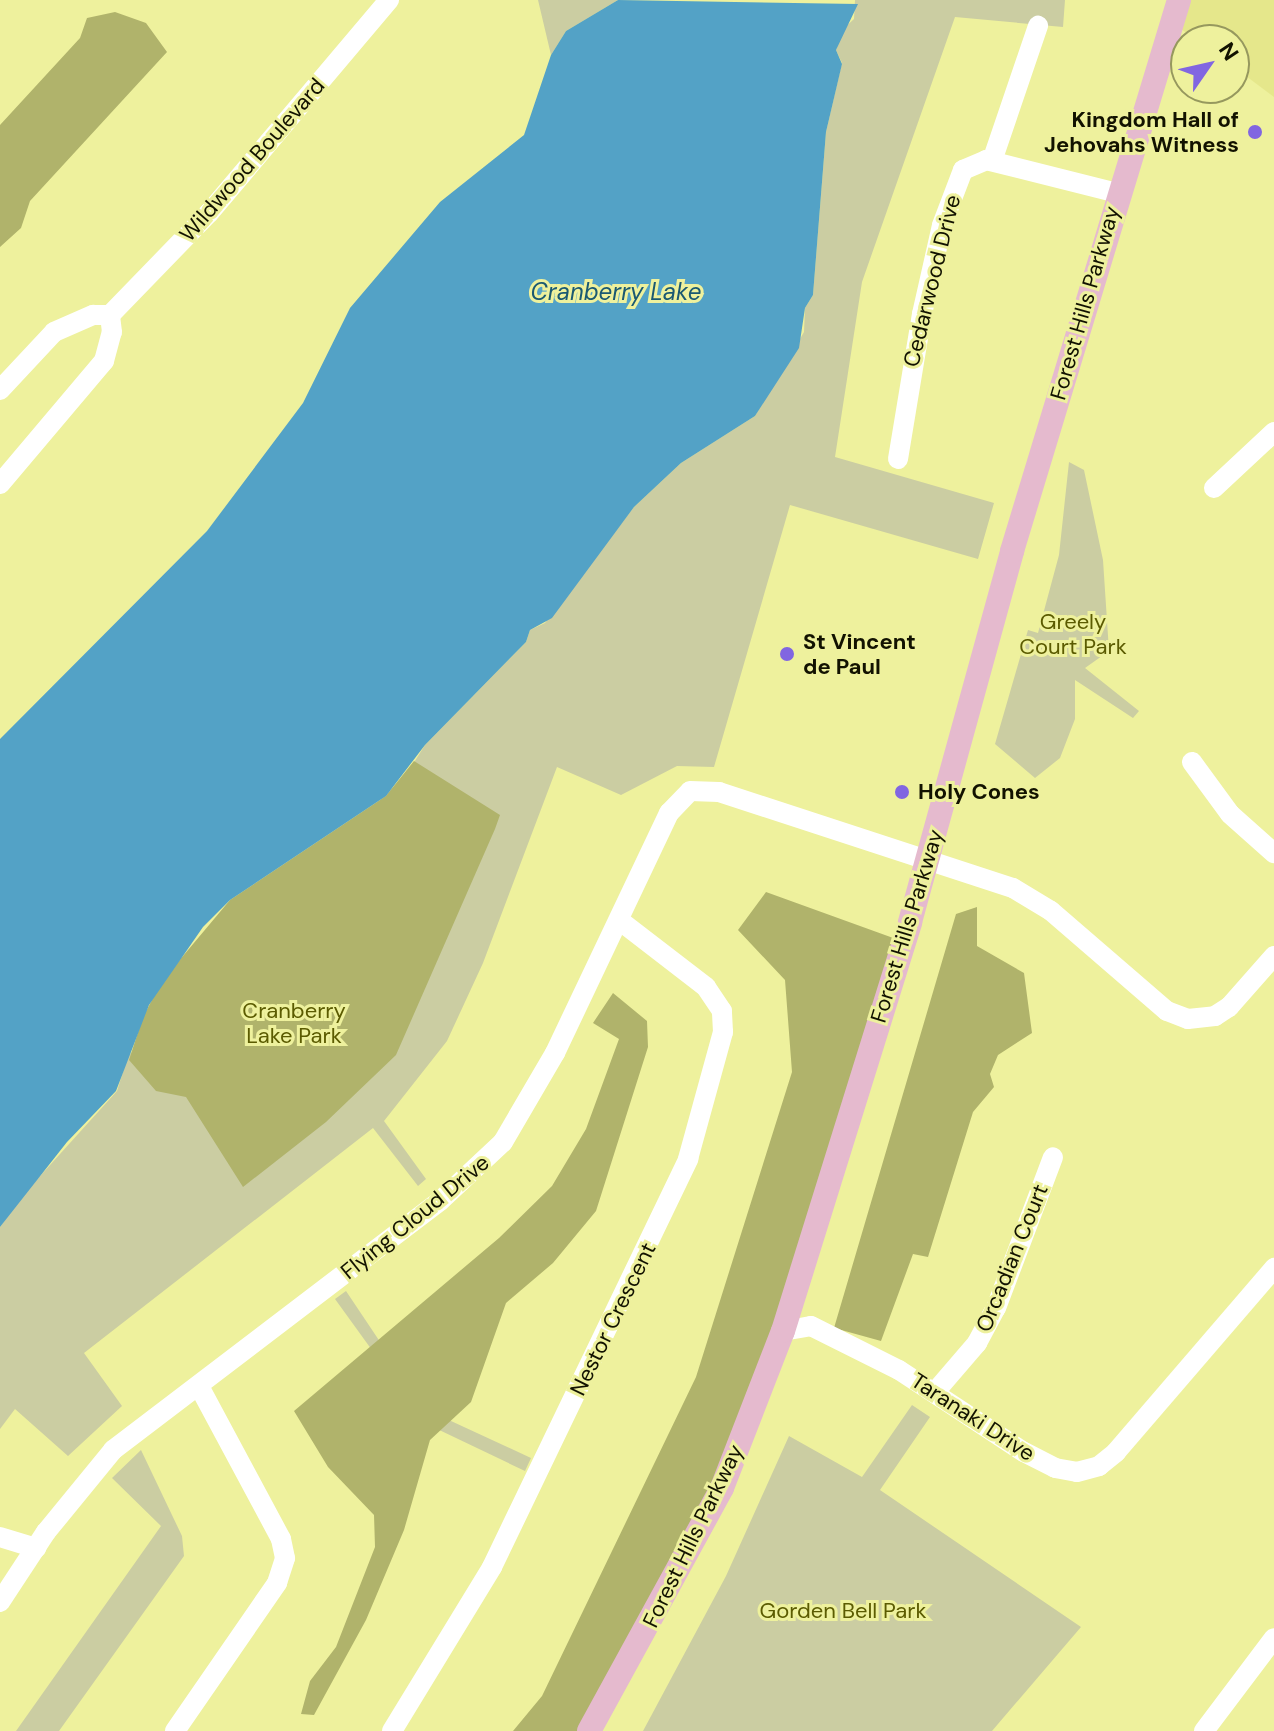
<!DOCTYPE html>
<style>
body{margin:0}
#map{position:relative;width:1274px;height:1731px;overflow:hidden;background:#eef19d;font-family:"DM Sans",sans-serif}
div>[style]{position:absolute}
.built>*{inset:0;background:#e5e78b}
.green>*{inset:0;background:#cbcda2}
.forest>*{inset:0;background:#b0b36b}
.water>*{inset:0;background:#53a2c6}
.minor>*{height:20px;margin:-10px;padding:0 10px;transform-origin:10px;border-radius:10px;background:#fff}
.major>*{height:24px;margin:-12px;padding:0 12px;transform-origin:12px;border-radius:12px;background:#e5bace}
.dots>*{width:22px;height:22px;translate:-50% -50%;box-sizing:border-box;border:4px solid #eef19d;border-radius:50%}
span{translate:-50% -50%;white-space:nowrap;text-align:center;line-height:1.15;-webkit-text-stroke:6px #eef19d;paint-order:stroke}
.poi-label{font-size:22px;color:#121200;font-weight:700}
.right{translate:-100% -50%;text-align:right}
.left{translate:0 -50%;text-align:left}
.street-label{font-size:22px;color:#121200}
.park-label{font-size:22px;color:#5b5b01}
.water-label{font-size:24px;color:#1a5972;font-style:italic}
.north{position:absolute;left:1170px;top:24px;width:80px;height:80px;box-sizing:border-box;background:#eef19d;border:2px solid #96985e;border-radius:50%;rotate:56deg;font-size:22px;font-weight:700;line-height:32px;text-align:center;color:#121200}
.north::after{content:'';display:block;margin:auto;width:28px;height:36px;background:#8166e1;clip-path:polygon(50% 0,100% 100%,50% 72%,0 100%)}
</style>
<div id="map">
<div class="built">
<i style="clip-path:polygon(1179px 0,1274px 0,1274px 97px,1234px 67px,1234px 40px,1196px 40px,1173px 23px)"></i>
</div>
<div class="green">
<i style="clip-path:polygon(538px 0,618px 0,566px 31px,551px 55px)"></i>
<i style="clip-path:polygon(855px 0,1065px 0,1063px 27px,955px 17px,862px 282px,835px 457px,994px 503px,978px 559px,790px 505px,714px 767px,677px 766px,621px 795px,557px 767px,483px 963px,447px 1041px,384px 1121px,426px 1179px,418px 1186px,373px 1128px,84px 1353px,122px 1406px,68px 1456px,15px 1409px,0 1429px,0 1227px,22px 1196px,117px 1091px,128px 1056px,408px 772px,425px 745px,526px 642px,530px 630px,545px 623px,634px 507px,681px 463px,755px 416px,804px 332px,805px 308px,813px 295px,826px 132px,842px 63px,836px 50px,842px 30px,854px 19px)"></i>
<i style="clip-path:polygon(1069px 462px,1084px 470px,1103px 560px,1109px 651px,1085px 668px,1139px 711px,1133px 718px,1075px 680px,1075px 719px,1060px 758px,1035px 778px,995px 744px,1028px 630px,1038px 633px,1059px 555px)"></i>
<i style="clip-path:polygon(346px 1291px,425px 1409px,531px 1458px,525px 1471px,412px 1417px,382px 1364px,335px 1299px)"></i>
<i style="clip-path:polygon(912px 1405px,930px 1417px,880px 1490px,1081px 1627px,992px 1731px,643px 1731px,726px 1576px,789px 1436px,862px 1477px)"></i>
<i style="clip-path:polygon(141px 1450px,182px 1536px,184px 1556px,59px 1731px,16px 1731px,161px 1526px,112px 1478px)"></i>
</div>
<div class="forest">
<i style="clip-path:polygon(115px 12px,146px 23px,167px 52px,30px 201px,21px 228px,0 247px,0 125px,80px 38px,87px 18px)"></i>
<i style="clip-path:polygon(414px 761px,500px 815px,495px 829px,396px 1055px,326px 1122px,243px 1187px,186px 1097px,156px 1091px,129px 1060px,143px 1017px,162px 981px,230px 900px,386px 796px)"></i>
<i style="clip-path:polygon(766px 892px,896px 939px,807px 1238px,729px 1458px,577px 1731px,513px 1731px,542px 1696px,696px 1377px,792px 1072px,785px 980px,738px 930px)"></i>
<i style="clip-path:polygon(977px 907px,977px 946px,1024px 973px,1032px 1033px,998px 1055px,990px 1074px,994px 1087px,973px 1112px,928px 1257px,913px 1254px,881px 1341px,834px 1328px,956px 914px)"></i>
<i style="clip-path:polygon(613px 993px,647px 1021px,648px 1047px,596px 1211px,553px 1263px,506px 1303px,471px 1402px,430px 1440px,404px 1530px,366px 1620px,314px 1715px,301px 1714px,310px 1681px,336px 1647px,375px 1547px,374px 1515px,328px 1467px,294px 1411px,499px 1238px,552px 1186px,586px 1129px,619px 1039px,593px 1023px)"></i>
</div>
<div class="water">
<i style="clip-path:polygon(618px 0,858px 4px,836px 50px,842px 64px,826px 132px,813px 295px,805px 308px,799px 348px,755px 416px,681px 463px,634px 507px,552px 618px,530px 630px,526px 642px,425px 745px,386px 796px,230px 900px,203px 927px,149px 1005px,116px 1091px,67px 1142px,0 1227px,0 739px,207px 531px,303px 403px,350px 308px,440px 202px,524px 135px,551px 55px,566px 31px)"></i>
</div>
<div class="minor">
<i style="left:992px;top:161px;width:143px;rotate:-71.2deg"></i>
<i style="left:0;top:390px;width:79px;rotate:-47deg"></i>
<i style="left:54px;top:332px;width:43px;rotate:-23.6deg"></i>
<i style="left:93px;top:315px;width:17px"></i>
<i style="left:110px;top:315px;width:142px;rotate:-45.9deg"></i>
<i style="left:209px;top:213px;width:279px;rotate:-49.8deg"></i>
<i style="left:898px;top:459px;width:147px;rotate:-80.6deg"></i>
<i style="left:922px;top:314px;width:91px;rotate:-77.3deg"></i>
<i style="left:942px;top:225px;width:59px;rotate:-69.1deg"></i>
<i style="left:963px;top:170px;width:25px;rotate:-23deg"></i>
<i style="left:986px;top:160px;width:135px;rotate:14.1deg"></i>
<i style="left:0;top:484px;width:161px;rotate:-49.8deg"></i>
<i style="left:104px;top:361px;width:30px;rotate:-75deg"></i>
<i style="left:112px;top:332px;width:17px;rotate:-97deg"></i>
<i style="left:1214px;top:488px;width:82px;rotate:-43deg"></i>
<i style="left:1192px;top:762px;width:64px;rotate:53.8deg"></i>
<i style="left:1230px;top:814px;width:59px;rotate:41.6deg"></i>
<i style="left:783px;top:1331px;width:28px;rotate:-10deg"></i>
<i style="left:811px;top:1326px;width:98px;rotate:26.6deg"></i>
<i style="left:899px;top:1370px;width:149px;rotate:33.3deg"></i>
<i style="left:1024px;top:1452px;width:35px;rotate:27deg"></i>
<i style="left:1055px;top:1468px;width:22px;rotate:10deg"></i>
<i style="left:1077px;top:1472px;width:23px;rotate:-15deg"></i>
<i style="left:1099px;top:1466px;width:22px;rotate:-39deg"></i>
<i style="left:1116px;top:1452px;width:243px;rotate:-49.3deg"></i>
<i style="left:935px;top:1392px;width:65px;rotate:-49.4deg"></i>
<i style="left:977px;top:1343px;width:40px;rotate:-62deg"></i>
<i style="left:996px;top:1308px;width:161px;rotate:-69.3deg"></i>
<i style="left:0;top:1537px;width:38px;rotate:17deg"></i>
<i style="left:0;top:1602px;width:84px;rotate:-56.7deg"></i>
<i style="left:46px;top:1532px;width:106px;rotate:-50.7deg"></i>
<i style="left:113px;top:1450px;width:411px;rotate:-37.3deg"></i>
<i style="left:440px;top:1201px;width:86px;rotate:-43.1deg"></i>
<i style="left:503px;top:1142px;width:103px;rotate:-59.7deg"></i>
<i style="left:555px;top:1053px;width:266px;rotate:-64.6deg"></i>
<i style="left:669px;top:813px;width:30px;rotate:-46deg"></i>
<i style="left:690px;top:791px;width:29px;rotate:2deg"></i>
<i style="left:719px;top:792px;width:309px;rotate:18.1deg"></i>
<i style="left:1013px;top:888px;width:44px;rotate:31.2deg"></i>
<i style="left:1051px;top:911px;width:153px;rotate:40.8deg"></i>
<i style="left:1167px;top:1011px;width:22px;rotate:21deg"></i>
<i style="left:1188px;top:1019px;width:27px;rotate:-6deg"></i>
<i style="left:1215px;top:1016px;width:17px;rotate:-33deg"></i>
<i style="left:1229px;top:1007px;width:68px;rotate:-48.6deg"></i>
<i style="left:175px;top:1731px;width:180px;rotate:-55.4deg"></i>
<i style="left:277px;top:1583px;width:26px;rotate:-72deg"></i>
<i style="left:285px;top:1558px;width:19px;rotate:-102deg"></i>
<i style="left:281px;top:1539px;width:174px;rotate:-118.2deg"></i>
<i style="left:392px;top:1731px;width:192px;rotate:-58.6deg"></i>
<i style="left:492px;top:1567px;width:453px;rotate:-64.3deg"></i>
<i style="left:688px;top:1159px;width:132px;rotate:-74.6deg"></i>
<i style="left:723px;top:1032px;width:21px;rotate:-93deg"></i>
<i style="left:722px;top:1011px;width:29px;rotate:-124deg"></i>
<i style="left:706px;top:987px;width:110px;rotate:-142.4deg"></i>
<i style="left:1204px;top:1731px;width:116px;rotate:-53deg"></i>
</div>
<div class="major">
<i style="left:589px;top:1731px;width:277px;rotate:-61.3deg"></i>
<i style="left:722px;top:1488px;width:168px;rotate:-68.8deg"></i>
<i style="left:783px;top:1331px;width:428px;rotate:-72.7deg"></i>
<i style="left:910px;top:922px;width:385px;rotate:-74.6deg"></i>
<i style="left:1012px;top:551px;width:576px;rotate:-73.14deg"></i>
</div>
<div class="dots">
<i style="left:1255px;top:132px;background:#8166e1"></i>
<i style="left:787px;top:654px;background:#8166e1"></i>
<i style="left:902px;top:792px;background:#8166e1"></i>
</div>
<div class="poi-label">
<span class="right" style="left:1239px;top:132px">Kingdom Hall of<br>Jehovahs Witness</span>
<span class="left" style="left:803px;top:654px">St Vincent<br>de Paul</span>
<span class="left" style="left:918px;top:792px">Holy Cones</span>
</div>
<div class="street-label">
<span style="left:252px;top:160px;rotate:-49deg">Wildwood Boulevard</span>
<span style="left:932px;top:281px;rotate:-76deg">Cedarwood Drive</span>
<span style="left:1085px;top:303px;rotate:-74deg">Forest Hills Parkway</span>
<span style="left:907px;top:926px;rotate:-73deg">Forest Hills Parkway</span>
<span style="left:415px;top:1217px;rotate:-39deg">Flying Cloud Drive</span>
<span style="left:1012px;top:1258px;rotate:-68deg">Orcadian Court</span>
<span style="left:613px;top:1319px;rotate:-64deg">Nestor Crescent</span>
<span style="left:973px;top:1417px;rotate:33deg">Taranaki Drive</span>
<span style="left:693px;top:1536px;rotate:-64deg">Forest Hills Parkway</span>
</div>
<div class="park-label">
<span style="left:1073px;top:634px">Greely<br>Court Park</span>
<span style="left:294px;top:1023px">Cranberry<br>Lake Park</span>
<span style="left:843px;top:1611px">Gorden Bell Park</span>
</div>
<div class="water-label">
<span style="left:616px;top:292px">Cranberry Lake</span>
</div>
<div class="north">N</div>
</div>
